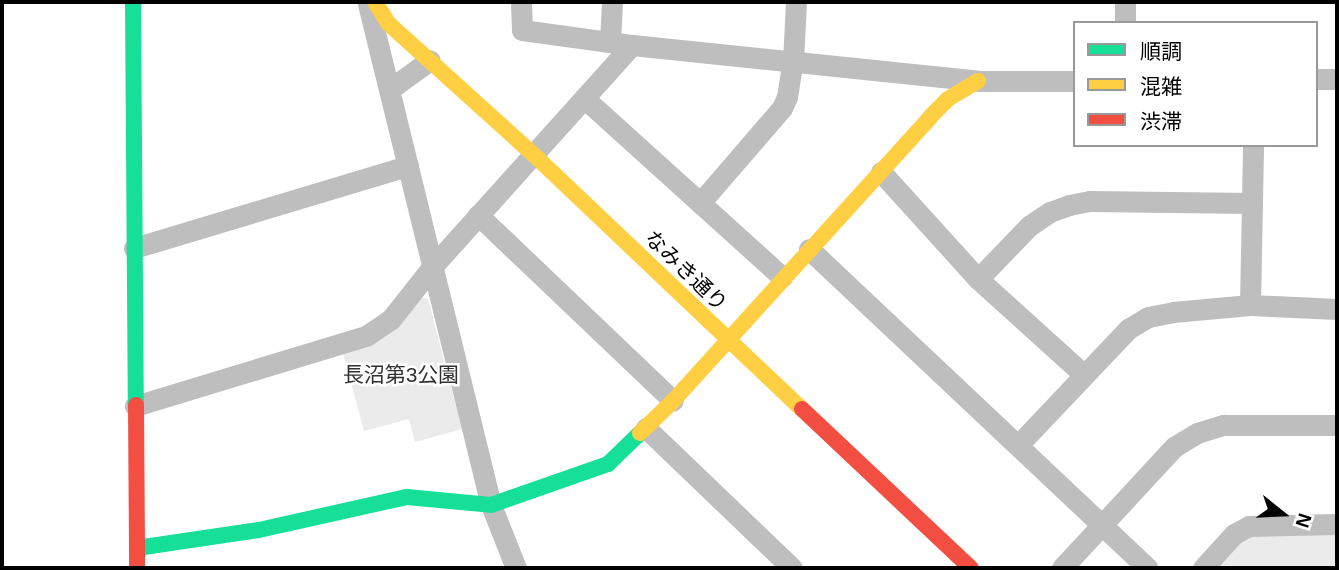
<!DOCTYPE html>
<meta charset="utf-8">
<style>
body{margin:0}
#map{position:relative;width:1339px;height:570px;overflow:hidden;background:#fff;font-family:Arial,"Noto Sans JP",sans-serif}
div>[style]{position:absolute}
.green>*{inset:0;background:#ebebeb}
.street>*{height:21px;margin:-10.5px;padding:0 10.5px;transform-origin:10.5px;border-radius:10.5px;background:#bebebe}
.fast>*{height:16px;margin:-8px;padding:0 8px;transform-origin:8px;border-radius:8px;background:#16e098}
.slow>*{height:16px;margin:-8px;padding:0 8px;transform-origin:8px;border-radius:8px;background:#ffcf43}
.jam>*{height:16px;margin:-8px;padding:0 8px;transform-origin:8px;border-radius:8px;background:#f24e42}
span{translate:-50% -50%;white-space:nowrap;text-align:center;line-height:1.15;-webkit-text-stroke:5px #fff;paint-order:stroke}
.street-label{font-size:21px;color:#000}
.park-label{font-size:21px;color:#313131}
.frame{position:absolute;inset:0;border:4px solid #000;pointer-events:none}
.legend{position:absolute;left:1073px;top:21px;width:245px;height:126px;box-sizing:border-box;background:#fff;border:2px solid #999;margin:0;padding:9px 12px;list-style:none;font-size:21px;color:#000}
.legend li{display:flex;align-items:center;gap:14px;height:35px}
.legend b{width:35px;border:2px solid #999}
.north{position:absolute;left:1248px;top:479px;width:70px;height:70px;-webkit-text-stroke:5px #fff;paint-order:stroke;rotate:108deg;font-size:19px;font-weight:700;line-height:28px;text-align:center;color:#000}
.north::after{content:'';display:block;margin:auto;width:24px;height:32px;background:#000;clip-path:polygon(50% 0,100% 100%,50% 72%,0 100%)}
</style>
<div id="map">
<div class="green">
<i style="clip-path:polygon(416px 296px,428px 299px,462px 429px,415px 442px,409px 419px,364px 431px,343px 353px)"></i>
<i style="clip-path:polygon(1241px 534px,1335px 535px,1337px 568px,1210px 568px)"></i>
</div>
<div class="street">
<i style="left:521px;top:2px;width:28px;rotate:88deg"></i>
<i style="left:522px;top:30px;width:111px;rotate:7.8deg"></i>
<i style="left:632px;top:45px;width:348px;rotate:5.9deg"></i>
<i style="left:978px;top:81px;width:97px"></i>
<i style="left:1125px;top:2px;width:21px;rotate:90deg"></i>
<i style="left:368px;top:4px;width:516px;rotate:76.21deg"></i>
<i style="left:491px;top:505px;width:68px;rotate:68.4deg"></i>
<i style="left:610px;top:42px;width:40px;rotate:-87.1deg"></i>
<i style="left:1316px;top:79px;width:21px"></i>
<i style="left:390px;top:89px;width:49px;rotate:-35.9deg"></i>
<i style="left:584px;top:98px;width:267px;rotate:42.1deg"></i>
<i style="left:881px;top:172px;width:144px;rotate:47.8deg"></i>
<i style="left:978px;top:279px;width:142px;rotate:42.1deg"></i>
<i style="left:700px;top:203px;width:125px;rotate:-49.2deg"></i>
<i style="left:782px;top:108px;width:12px;rotate:-66deg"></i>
<i style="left:787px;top:97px;width:36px;rotate:-81deg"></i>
<i style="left:793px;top:61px;width:59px;rotate:-87.1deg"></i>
<i style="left:478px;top:215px;width:269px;rotate:43.6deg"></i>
<i style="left:134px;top:248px;width:286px;rotate:-16.7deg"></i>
<i style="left:809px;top:249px;width:465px;rotate:43.3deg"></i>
<i style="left:978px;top:279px;width:74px;rotate:-46.1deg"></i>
<i style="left:1029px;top:226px;width:25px;rotate:-34deg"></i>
<i style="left:1050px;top:212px;width:20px;rotate:-20deg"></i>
<i style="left:1069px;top:205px;width:21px;rotate:-11deg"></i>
<i style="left:1090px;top:201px;width:162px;rotate:0.7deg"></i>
<i style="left:1250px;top:305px;width:160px;rotate:-88.9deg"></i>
<i style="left:135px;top:406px;width:241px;rotate:-16.9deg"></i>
<i style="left:366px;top:336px;width:30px;rotate:-34deg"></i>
<i style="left:391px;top:319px;width:66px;rotate:-51.7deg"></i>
<i style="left:432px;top:267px;width:299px;rotate:-48deg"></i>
<i style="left:646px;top:428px;width:202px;rotate:43.8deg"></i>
<i style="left:1018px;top:445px;width:160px;rotate:-46.5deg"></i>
<i style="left:1128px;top:329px;width:23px;rotate:-31deg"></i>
<i style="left:1148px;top:317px;width:25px;rotate:-11deg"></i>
<i style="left:1173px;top:312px;width:77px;rotate:-5.2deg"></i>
<i style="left:1250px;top:305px;width:87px;rotate:2.6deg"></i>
<i style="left:1062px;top:568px;width:165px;rotate:-47.2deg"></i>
<i style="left:1174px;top:447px;width:27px;rotate:-31deg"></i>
<i style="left:1197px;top:433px;width:28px;rotate:-17deg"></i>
<i style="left:1224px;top:425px;width:113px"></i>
<i style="left:1203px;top:568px;width:46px;rotate:-47.6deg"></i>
<i style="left:1234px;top:534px;width:17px;rotate:-28deg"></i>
<i style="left:1249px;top:526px;width:88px;rotate:-1.3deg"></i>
</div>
<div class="fast">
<i style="left:133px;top:2px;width:403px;rotate:89.6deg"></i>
<i style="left:137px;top:548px;width:123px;rotate:-8.4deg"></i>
<i style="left:259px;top:530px;width:152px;rotate:-12.6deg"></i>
<i style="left:407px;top:497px;width:84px;rotate:5.4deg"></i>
<i style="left:491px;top:505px;width:124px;rotate:-19.3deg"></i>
<i style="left:608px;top:464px;width:45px;rotate:-44.1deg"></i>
</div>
<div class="slow">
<i style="left:375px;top:2px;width:26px;rotate:58deg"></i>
<i style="left:389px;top:24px;width:194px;rotate:42.1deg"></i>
<i style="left:533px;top:154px;width:371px;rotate:43.5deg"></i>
<i style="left:640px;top:433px;width:46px;rotate:-44.1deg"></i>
<i style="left:673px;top:401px;width:384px;rotate:-47.8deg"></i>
<i style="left:931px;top:116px;width:24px;rotate:-45deg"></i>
<i style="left:948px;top:99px;width:35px;rotate:-31deg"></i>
</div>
<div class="jam">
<i style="left:136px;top:405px;width:163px;rotate:89.6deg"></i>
<i style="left:802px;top:409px;width:232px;rotate:43.3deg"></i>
</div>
<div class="street-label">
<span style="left:686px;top:271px;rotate:44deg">なみき通り</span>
</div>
<div class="park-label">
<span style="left:401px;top:375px">長沼第3公園</span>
</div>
<div class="frame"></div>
<ul class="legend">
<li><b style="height:9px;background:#16e098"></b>順調</li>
<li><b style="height:9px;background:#ffcf43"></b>混雑</li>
<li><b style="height:9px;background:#f24e42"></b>渋滞</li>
</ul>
<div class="north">N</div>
</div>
